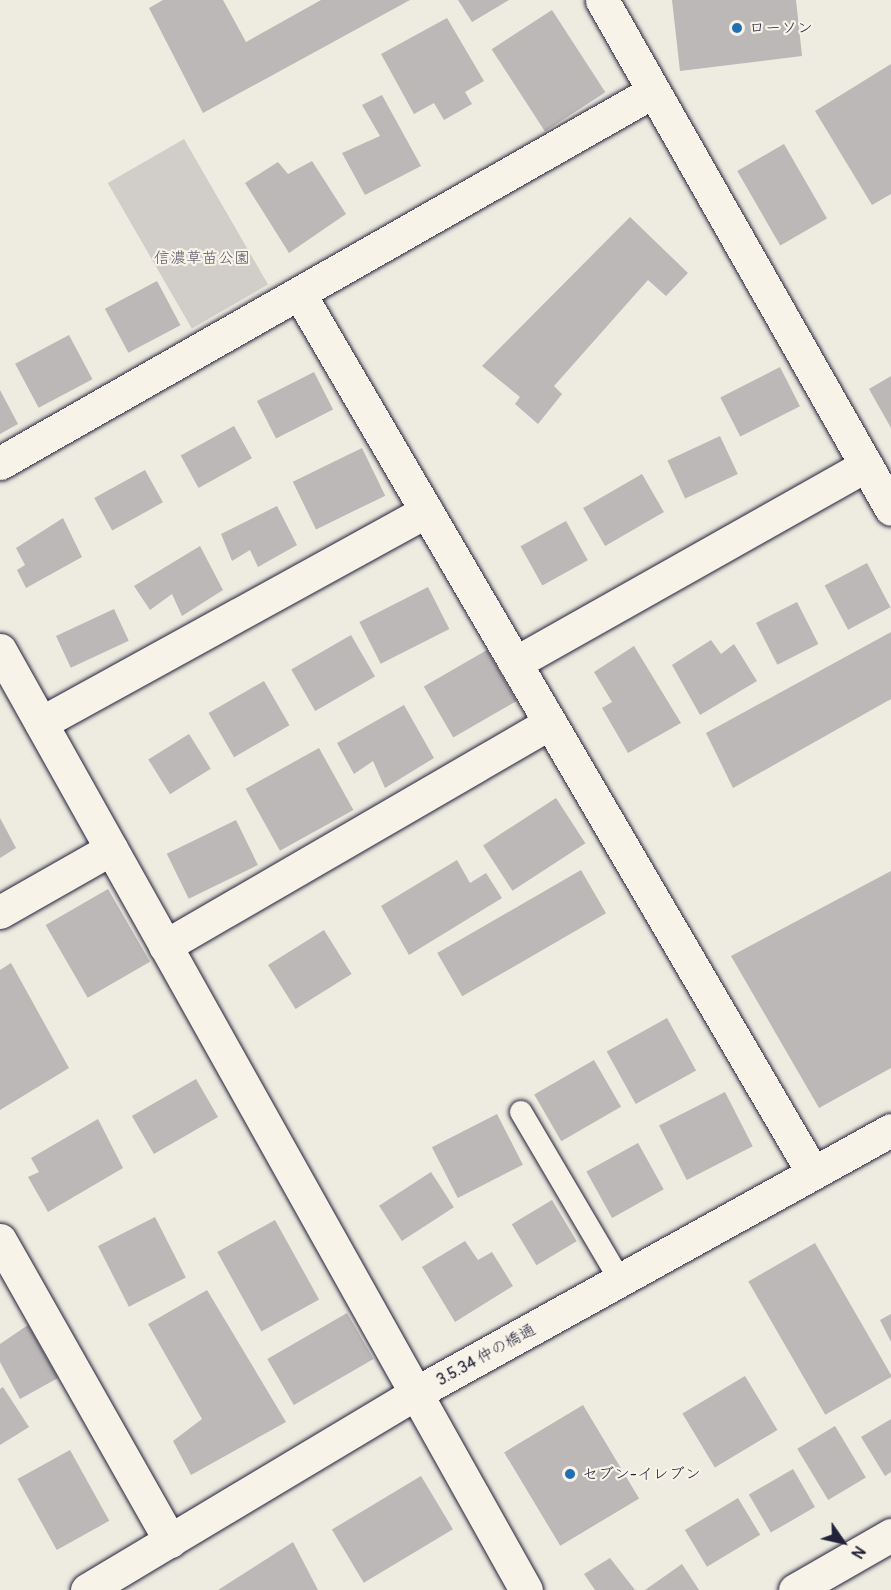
<!DOCTYPE html>
<meta charset="utf-8">
<style>
body{margin:0}
#map{position:relative;width:891px;height:1590px;overflow:hidden;background:#eeebe1;font-family:Pangolin,"Klee One",sans-serif}
div>[style]{position:absolute}
.green>*{inset:0;background:#d1cdc9;transform-origin:0 0}
.building>*{inset:0;background:#bbb8b7;transform-origin:0 0}
.roads{filter:drop-shadow(0 0 2px #22223b) drop-shadow(0 0 2px #22223b)}
.service>*{height:22px;margin:-11px;padding:0 11px;transform-origin:11px;border-radius:11px;background:#f7f3e8}
.minor>*{height:33px;margin:-16.5px;padding:0 16.5px;transform-origin:16.5px;border-radius:16.5px;background:#f7f3e8}
.tertiary>*{height:33px;margin:-16.5px;padding:0 16.5px;transform-origin:16.5px;border-radius:16.5px;background:#f7f3e8}
.dots>*{width:16px;height:16px;translate:-50% -50%;box-sizing:border-box;border:3px solid #f7f3e8;border-radius:50%}
span{translate:-50% -50%;white-space:nowrap;text-align:center;line-height:1.15;-webkit-text-stroke:4.5px #f7f3e8;paint-order:stroke}
.poi-label{font-size:16px;color:#22223b}
.left{translate:0 -50%;text-align:left}
.park-label{font-size:16px;color:#575566}
.street-label{font-size:16px;color:#22223b}
.north{position:absolute;left:813px;top:1512px;width:60px;height:60px;-webkit-text-stroke:4px #f7f3e8;paint-order:stroke;rotate:124deg;font-size:16px;font-weight:700;line-height:24px;text-align:center;color:#22223b}
.north::after{content:'';display:block;margin:auto;width:21px;height:27px;background:#22223b;clip-path:polygon(50% 0,100% 100%,50% 72%,0 100%)}
</style>
<div id="map">
<div class="green">
<i style="left:184px;top:139px;width:168px;height:88px;rotate:60deg"></i>
</div>
<div class="building">
<i style="clip-path:polygon(163px 0,223px 0,246px 42px,321px 0,410px 0,203px 113px,149px 8px)"></i>
<i style="clip-path:polygon(458px 0,509px 0,472px 22px)"></i>
<i style="clip-path:polygon(672px 0,796px 0,802px 56px,680px 71px)"></i>
<i style="left:552px;top:10px;width:98px;height:72px;rotate:57deg"></i>
<i style="clip-path:polygon(447px 18px,484px 81px,465px 92px,472px 104px,444px 120px,434px 103px,414px 114px,381px 54px)"></i>
<i style="clip-path:polygon(891px 64px,891px 194px,872px 205px,815px 111px)"></i>
<i style="clip-path:polygon(382px 95px,421px 166px,365px 195px,342px 153px,380px 136px,362px 105px)"></i>
<i style="left:784px;top:144px;width:86px;height:54px;rotate:60deg"></i>
<i style="clip-path:polygon(312px 161px,346px 214px,289px 253px,245px 183px,278px 162px,288px 174px)"></i>
<i style="clip-path:polygon(630px 217px,688px 273px,666px 296px,648px 280px,554px 386px,562px 394px,538px 424px,515px 404px,520px 397px,482px 366px)"></i>
<i style="left:157px;top:281px;width:50px;height:59px;rotate:62deg"></i>
<i style="left:69px;top:335px;width:50px;height:61px;rotate:62deg"></i>
<i style="left:780px;top:367px;width:44px;height:67px;rotate:63deg"></i>
<i style="left:314px;top:372px;width:42px;height:64px;rotate:63deg"></i>
<i style="clip-path:polygon(891px 376px,891px 428px,869px 389px)"></i>
<i style="clip-path:polygon(0 390px,18px 424px,0 434px)"></i>
<i style="left:234px;top:426px;width:37px;height:61px;rotate:61deg"></i>
<i style="left:720px;top:436px;width:42px;height:58px;rotate:65deg"></i>
<i style="left:362px;top:448px;width:53px;height:77px;rotate:64deg"></i>
<i style="left:145px;top:470px;width:37px;height:58px;rotate:61deg"></i>
<i style="left:642px;top:474px;width:44px;height:68px;rotate:60deg"></i>
<i style="clip-path:polygon(277px 506px,297px 545px,258px 567px,250px 550px,232px 561px,221px 534px)"></i>
<i style="clip-path:polygon(63px 518px,82px 557px,26px 588px,17px 570px,25px 565px,16px 548px)"></i>
<i style="left:566px;top:521px;width:45px;height:52px;rotate:61deg"></i>
<i style="clip-path:polygon(200px 546px,223px 590px,182px 616px,172px 594px,150px 610px,134px 586px)"></i>
<i style="left:867px;top:563px;width:50px;height:48px;rotate:62deg"></i>
<i style="left:428px;top:587px;width:47px;height:77px;rotate:63deg"></i>
<i style="left:797px;top:602px;width:47px;height:46px;rotate:63deg"></i>
<i style="left:114px;top:609px;width:35px;height:64px;rotate:65deg"></i>
<i style="clip-path:polygon(891px 632px,891px 699px,733px 788px,706px 733px)"></i>
<i style="left:351px;top:635px;width:48px;height:69px;rotate:60deg"></i>
<i style="clip-path:polygon(711px 640px,721px 654px,734px 644px,757px 681px,700px 715px,672px 665px)"></i>
<i style="clip-path:polygon(634px 646px,681px 723px,628px 753px,602px 708px,612px 702px,594px 672px)"></i>
<i style="left:487px;top:650px;width:59px;height:73px;rotate:60deg"></i>
<i style="left:264px;top:681px;width:51px;height:64px;rotate:60deg"></i>
<i style="clip-path:polygon(404px 705px,434px 758px,385px 788px,373px 761px,354px 774px,337px 743px)"></i>
<i style="left:189px;top:734px;width:41px;height:48px;rotate:58deg"></i>
<i style="left:319px;top:748px;width:71px;height:84px;rotate:61deg"></i>
<i style="left:556px;top:798px;width:54px;height:87px;rotate:57deg"></i>
<i style="clip-path:polygon(0 818px,16px 848px,0 858px)"></i>
<i style="left:236px;top:820px;width:50px;height:77px;rotate:64deg"></i>
<i style="clip-path:polygon(457px 860px,470px 883px,486px 873px,502px 898px,409px 955px,381px 906px)"></i>
<i style="left:581px;top:870px;width:50px;height:166px;rotate:60deg"></i>
<i style="clip-path:polygon(891px 871px,891px 1068px,819px 1108px,731px 956px)"></i>
<i style="left:108px;top:889px;width:84px;height:72px;rotate:60deg"></i>
<i style="left:324px;top:930px;width:52px;height:66px;rotate:58deg"></i>
<i style="clip-path:polygon(11px 963px,69px 1068px,0 1110px,0 970px)"></i>
<i style="left:667px;top:1018px;width:60px;height:69px;rotate:61deg"></i>
<i style="left:594px;top:1060px;width:54px;height:69px;rotate:60deg"></i>
<i style="left:196px;top:1079px;width:44px;height:74px;rotate:60deg"></i>
<i style="left:725px;top:1092px;width:61px;height:74px;rotate:63deg"></i>
<i style="left:497px;top:1114px;width:57px;height:73px;rotate:63deg"></i>
<i style="clip-path:polygon(98px 1119px,123px 1168px,48px 1212px,28px 1177px,39px 1172px,31px 1158px)"></i>
<i style="left:638px;top:1143px;width:53px;height:59px;rotate:61deg"></i>
<i style="left:431px;top:1172px;width:42px;height:62px;rotate:57deg"></i>
<i style="left:552px;top:1200px;width:48px;height:47px;rotate:59deg"></i>
<i style="left:155px;top:1217px;width:68px;height:64px;rotate:63deg"></i>
<i style="left:275px;top:1220px;width:91px;height:66px;rotate:61deg"></i>
<i style="clip-path:polygon(465px 1241px,478px 1260px,492px 1252px,513px 1286px,455px 1322px,422px 1267px)"></i>
<i style="left:815px;top:1243px;width:154px;height:77px;rotate:60deg"></i>
<i style="clip-path:polygon(207px 1290px,286px 1422px,191px 1475px,173px 1441px,202px 1419px,148px 1324px)"></i>
<i style="left:347px;top:1313px;width:53px;height:92px;rotate:60deg"></i>
<i style="clip-path:polygon(891px 1314px,891px 1342px,880px 1320px)"></i>
<i style="clip-path:polygon(28px 1325px,58px 1378px,20px 1399px,0 1362px,0 1344px)"></i>
<i style="left:745px;top:1376px;width:63px;height:73px;rotate:59deg"></i>
<i style="clip-path:polygon(3px 1387px,29px 1427px,0 1445px,0 1389px)"></i>
<i style="left:583px;top:1405px;width:109px;height:92px;rotate:59deg"></i>
<i style="clip-path:polygon(891px 1419px,891px 1472px,885px 1476px,861px 1437px)"></i>
<i style="left:835px;top:1426px;width:60px;height:44px;rotate:59deg"></i>
<i style="left:70px;top:1450px;width:81px;height:60px;rotate:61deg"></i>
<i style="left:793px;top:1469px;width:44px;height:51px;rotate:60deg"></i>
<i style="left:421px;top:1476px;width:62px;height:104px;rotate:59deg"></i>
<i style="left:738px;top:1498px;width:43px;height:62px;rotate:59deg"></i>
<i style="clip-path:polygon(293px 1542px,318px 1590px,218px 1590px)"></i>
<i style="clip-path:polygon(610px 1558px,635px 1590px,595px 1590px,584px 1574px)"></i>
<i style="clip-path:polygon(682px 1564px,699px 1590px,645px 1590px)"></i>
</div>
<div class="roads">
<div class="service">
<i style="left:521px;top:1112px;width:195px;rotate:59.5deg"></i>
</div>
<div class="minor">
<i style="left:602px;top:0;width:585px;rotate:60.41deg"></i>
<i style="left:299px;top:293px;width:1019px;rotate:59.71deg"></i>
<i style="left:0;top:463px;width:752px;rotate:-29.63deg"></i>
<i style="left:0;top:650px;width:1077px;rotate:60.77deg"></i>
<i style="left:515px;top:663px;width:403px;rotate:-29.4deg"></i>
<i style="left:41px;top:723px;width:440px;rotate:-28.8deg"></i>
<i style="left:0;top:912px;width:128px;rotate:-29.6deg"></i>
<i style="left:165px;top:946px;width:445px;rotate:-30.1deg"></i>
<i style="left:0;top:1240px;width:346px;rotate:60.5deg"></i>
<i style="left:795px;top:1590px;width:111px;rotate:-29.8deg"></i>
</div>
<div class="tertiary">
<i style="left:87px;top:1590px;width:381px;rotate:-30.9deg"></i>
<i style="left:414px;top:1394px;width:545px;rotate:-28.96deg"></i>
</div>
</div>
<div class="dots">
<i style="left:737px;top:28px;background:#1f6fb2"></i>
<i style="left:570px;top:1474px;background:#1f6fb2"></i>
</div>
<div class="poi-label">
<span class="left" style="left:749px;top:28px">ローソン</span>
<span class="left" style="left:582px;top:1474px">セブン-イレブン</span>
</div>
<div class="park-label">
<span style="left:202px;top:258px">信濃草苗公園</span>
</div>
<div class="street-label">
<span style="left:486px;top:1355px;rotate:-29deg">3.5.34 仲の橋通</span>
</div>
<div class="north">N</div>
</div>
